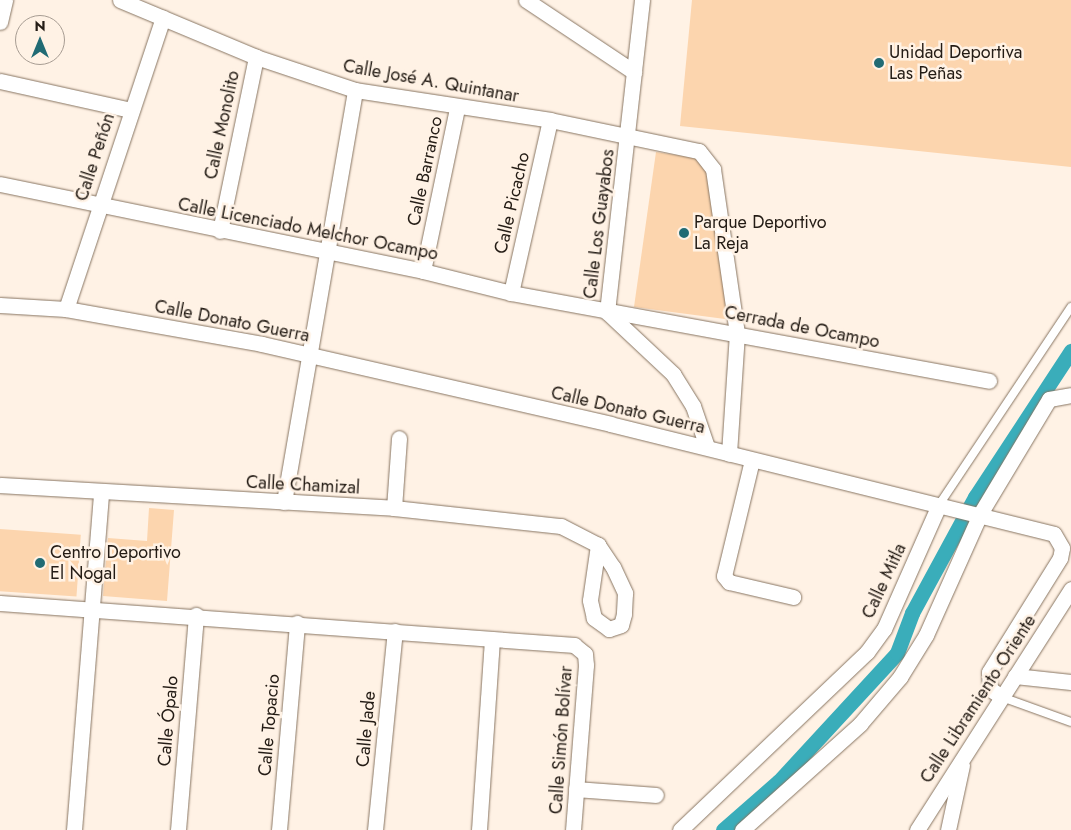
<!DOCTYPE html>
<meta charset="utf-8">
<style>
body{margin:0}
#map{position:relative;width:1071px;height:830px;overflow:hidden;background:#fff2e5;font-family:Jost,sans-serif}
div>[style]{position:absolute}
.green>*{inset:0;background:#fcd5ae;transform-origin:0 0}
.canal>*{height:15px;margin:-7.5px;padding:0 7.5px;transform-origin:7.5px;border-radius:7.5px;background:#3aadba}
.roads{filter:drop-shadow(0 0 1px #887562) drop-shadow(0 0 1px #887562)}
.service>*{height:8px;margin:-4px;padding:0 4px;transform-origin:4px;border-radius:4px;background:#fff}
.minor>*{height:15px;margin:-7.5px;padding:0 7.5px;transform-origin:7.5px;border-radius:7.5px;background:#fff}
.dots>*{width:14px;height:14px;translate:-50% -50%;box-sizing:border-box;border:2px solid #fff2e5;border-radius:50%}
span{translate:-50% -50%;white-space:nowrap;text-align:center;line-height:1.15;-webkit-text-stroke:5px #fff2e5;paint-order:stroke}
.poi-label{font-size:18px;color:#241c15}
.left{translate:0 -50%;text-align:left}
.street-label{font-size:18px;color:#241c15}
.north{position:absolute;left:15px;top:15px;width:50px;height:50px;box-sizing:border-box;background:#fff2e5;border:1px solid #a79c92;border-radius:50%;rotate:0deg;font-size:14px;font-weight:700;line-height:20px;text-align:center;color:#241c15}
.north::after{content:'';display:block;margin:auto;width:18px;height:22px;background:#216b74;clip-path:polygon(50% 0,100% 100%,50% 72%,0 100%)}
</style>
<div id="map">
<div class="green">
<i style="clip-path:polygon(692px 0,1071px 0,1071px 167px,680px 126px)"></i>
<i style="clip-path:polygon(656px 152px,710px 160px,740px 321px,634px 307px)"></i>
<i style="clip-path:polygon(149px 508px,174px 510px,167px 601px,103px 596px,108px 538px,147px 541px)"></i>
<i style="left:0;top:529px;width:81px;height:62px;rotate:4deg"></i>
</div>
<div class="canal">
<i style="left:723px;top:830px;width:74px;rotate:-41.2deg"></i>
<i style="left:779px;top:781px;width:174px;rotate:-47.3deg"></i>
<i style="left:897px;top:653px;width:43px;rotate:-69.4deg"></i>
<i style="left:912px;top:613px;width:132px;rotate:-61.5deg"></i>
<i style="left:975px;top:497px;width:175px;rotate:-56.7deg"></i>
</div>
<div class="roads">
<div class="service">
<i style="left:939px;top:505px;width:238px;rotate:-56.3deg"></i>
<i style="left:1002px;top:697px;width:73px;rotate:19.9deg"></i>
</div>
<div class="minor">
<i style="left:120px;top:0;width:147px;rotate:22.7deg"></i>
<i style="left:256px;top:57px;width:104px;rotate:18.4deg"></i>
<i style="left:355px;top:90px;width:197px;rotate:8.7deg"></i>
<i style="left:550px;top:120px;width:152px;rotate:11.8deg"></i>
<i style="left:699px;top:151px;width:23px;rotate:52deg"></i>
<i style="left:713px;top:169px;width:166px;rotate:81.7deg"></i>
<i style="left:737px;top:333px;width:121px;rotate:93.8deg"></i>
<i style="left:526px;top:0;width:130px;rotate:33.7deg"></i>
<i style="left:0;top:22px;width:23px;rotate:-77deg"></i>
<i style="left:0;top:81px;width:134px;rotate:12.5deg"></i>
<i style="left:0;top:184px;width:432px;rotate:11.6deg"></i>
<i style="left:423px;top:271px;width:91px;rotate:14deg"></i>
<i style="left:511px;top:293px;width:486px;rotate:10.4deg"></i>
<i style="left:220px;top:231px;width:178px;rotate:-78.3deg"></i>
<i style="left:423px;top:271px;width:167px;rotate:-78.2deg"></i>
<i style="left:511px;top:293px;width:177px;rotate:-77.3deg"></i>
<i style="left:0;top:305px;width:66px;rotate:3.5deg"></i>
<i style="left:66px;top:309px;width:199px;rotate:10.1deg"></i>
<i style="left:262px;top:344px;width:357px;rotate:12.9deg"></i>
<i style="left:610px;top:424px;width:457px;rotate:13.9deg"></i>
<i style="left:1054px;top:534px;width:16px;rotate:60deg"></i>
<i style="left:1062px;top:548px;width:10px;rotate:101deg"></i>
<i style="left:1060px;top:558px;width:134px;rotate:121.9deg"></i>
<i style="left:989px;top:672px;width:17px;rotate:87deg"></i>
<i style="left:990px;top:689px;width:14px;rotate:34deg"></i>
<i style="left:66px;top:309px;width:307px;rotate:-71.6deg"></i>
<i style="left:607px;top:312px;width:314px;rotate:-83.6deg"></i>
<i style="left:607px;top:312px;width:91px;rotate:43.2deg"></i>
<i style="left:673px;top:374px;width:38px;rotate:58deg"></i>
<i style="left:693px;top:406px;width:43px;rotate:71.1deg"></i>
<i style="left:752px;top:460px;width:119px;rotate:103.6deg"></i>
<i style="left:724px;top:576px;width:8px;rotate:50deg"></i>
<i style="left:729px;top:582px;width:66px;rotate:13.2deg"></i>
<i style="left:0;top:485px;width:395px;rotate:3.3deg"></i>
<i style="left:394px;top:508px;width:168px;rotate:6.2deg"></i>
<i style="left:561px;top:526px;width:42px;rotate:27.2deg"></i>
<i style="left:598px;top:545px;width:27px;rotate:56deg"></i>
<i style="left:613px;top:567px;width:29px;rotate:65deg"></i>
<i style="left:625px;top:593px;width:21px;rotate:93deg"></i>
<i style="left:624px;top:614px;width:11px;rotate:105deg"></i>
<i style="left:621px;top:625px;width:13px;rotate:162deg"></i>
<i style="left:609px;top:629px;width:19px;rotate:-144deg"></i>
<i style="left:594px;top:618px;width:18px;rotate:-103deg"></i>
<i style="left:590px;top:600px;width:56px;rotate:-81.7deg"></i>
<i style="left:284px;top:502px;width:418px;rotate:-80.2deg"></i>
<i style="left:394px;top:508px;width:70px;rotate:-85.9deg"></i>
<i style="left:0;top:603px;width:576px;rotate:4.18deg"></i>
<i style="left:574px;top:645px;width:14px;rotate:39deg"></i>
<i style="left:585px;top:654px;width:11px;rotate:85deg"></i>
<i style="left:586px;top:665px;width:166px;rotate:94.5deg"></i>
<i style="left:1015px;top:676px;width:56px;rotate:6.1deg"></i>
<i style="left:576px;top:789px;width:80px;rotate:4.3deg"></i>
<i style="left:74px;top:830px;width:337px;rotate:-85.4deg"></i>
<i style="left:178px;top:830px;width:216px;rotate:-85.2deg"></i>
<i style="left:279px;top:830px;width:208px;rotate:-85deg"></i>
<i style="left:375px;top:830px;width:200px;rotate:-84.3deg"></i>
<i style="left:479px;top:830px;width:191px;rotate:-86.1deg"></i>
<i style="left:680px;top:830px;width:258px;rotate:-43.6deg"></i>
<i style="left:867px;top:652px;width:29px;rotate:-54deg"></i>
<i style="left:884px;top:629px;width:136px;rotate:-66.1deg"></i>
<i style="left:742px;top:830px;width:159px;rotate:-41.9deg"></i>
<i style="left:860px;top:724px;width:62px;rotate:-49.6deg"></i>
<i style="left:900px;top:677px;width:49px;rotate:-58.2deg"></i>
<i style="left:926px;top:635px;width:133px;rotate:-65.9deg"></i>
<i style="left:980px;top:514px;width:134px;rotate:-59deg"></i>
<i style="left:1049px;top:399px;width:22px;rotate:-10deg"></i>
<i style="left:917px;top:830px;width:286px;rotate:-57.4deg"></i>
<i style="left:948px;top:830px;width:66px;rotate:-77.8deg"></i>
</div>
</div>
<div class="dots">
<i style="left:879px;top:63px;background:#216b74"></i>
<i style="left:684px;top:233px;background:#216b74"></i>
<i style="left:40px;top:563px;background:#216b74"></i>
</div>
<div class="poi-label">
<span class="left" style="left:889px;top:63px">Unidad Deportiva<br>Las Peñas</span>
<span class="left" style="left:694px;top:233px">Parque Deportivo<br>La Reja</span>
<span class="left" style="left:50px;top:563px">Centro Deportivo<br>El Nogal</span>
</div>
<div class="street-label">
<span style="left:431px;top:81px;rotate:10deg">Calle José A. Quintanar</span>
<span style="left:222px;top:125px;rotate:-78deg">Calle Monolito</span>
<span style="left:95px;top:157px;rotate:-72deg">Calle Peñón</span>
<span style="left:425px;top:171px;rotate:-78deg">Calle Barranco</span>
<span style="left:512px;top:203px;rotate:-77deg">Calle Picacho</span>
<span style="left:599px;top:224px;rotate:-83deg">Calle Los Guayabos</span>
<span style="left:308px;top:229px;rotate:11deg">Calle Licenciado Melchor Ocampo</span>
<span style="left:232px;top:321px;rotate:11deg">Calle Donato Guerra</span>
<span style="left:802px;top:327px;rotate:11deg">Cerrada de Ocampo</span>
<span style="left:628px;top:410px;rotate:13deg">Calle Donato Guerra</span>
<span style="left:303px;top:485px;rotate:3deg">Calle Chamizal</span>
<span style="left:884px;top:581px;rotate:-65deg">Calle Mitla</span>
<span style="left:978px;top:699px;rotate:-57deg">Calle Libramiento Oriente</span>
<span style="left:168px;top:721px;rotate:-85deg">Calle Ópalo</span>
<span style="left:269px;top:725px;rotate:-85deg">Calle Topacio</span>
<span style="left:366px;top:729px;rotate:-85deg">Calle Jade</span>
<span style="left:561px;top:740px;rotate:-86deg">Calle Simón Bolívar</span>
</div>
<div class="north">N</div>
</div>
